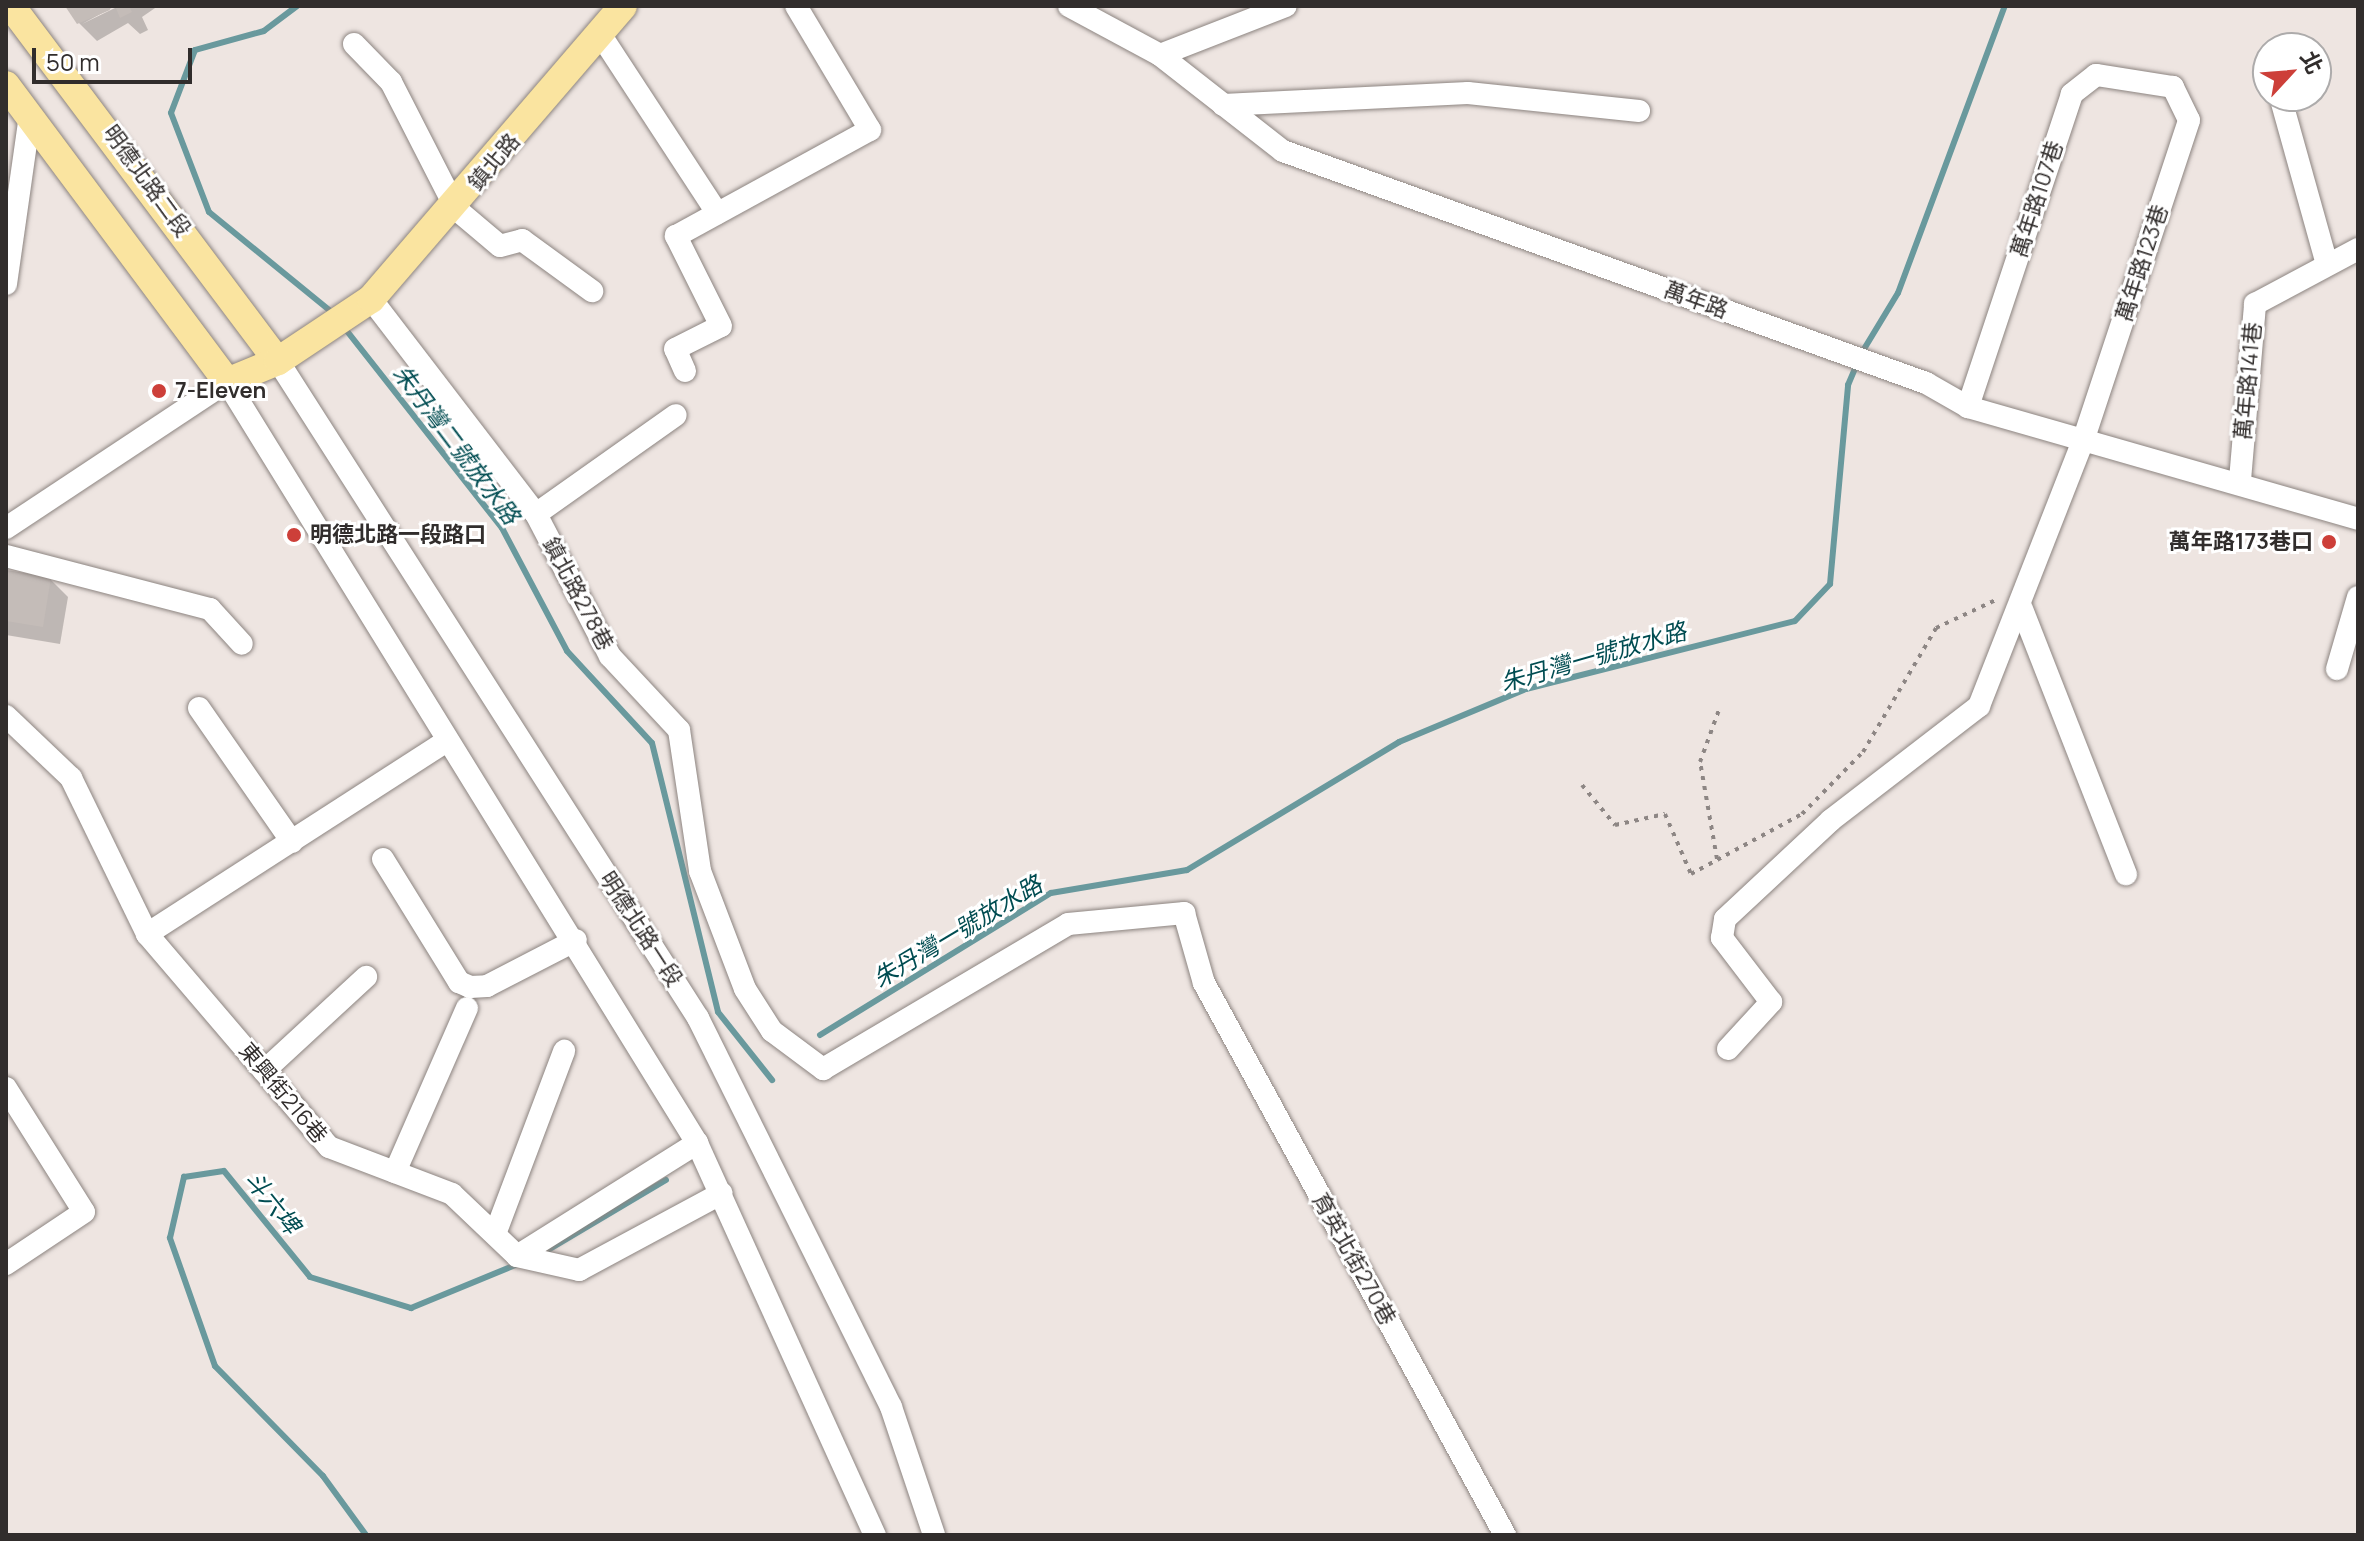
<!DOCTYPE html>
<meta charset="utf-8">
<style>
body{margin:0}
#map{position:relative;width:2364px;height:1541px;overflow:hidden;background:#eee5e1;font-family:Manrope,"Noto Sans TC",sans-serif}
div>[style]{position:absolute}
.shadow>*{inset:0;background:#0003}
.stream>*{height:6px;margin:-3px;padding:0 3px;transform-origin:3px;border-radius:3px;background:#69999d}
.building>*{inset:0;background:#c4bcb8}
.path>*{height:4px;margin-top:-2px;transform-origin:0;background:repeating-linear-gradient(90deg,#8d8684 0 4px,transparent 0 10px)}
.roads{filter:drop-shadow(0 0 2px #8c8480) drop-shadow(0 0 2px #8c8480)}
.minor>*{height:22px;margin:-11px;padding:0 11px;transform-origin:11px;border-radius:11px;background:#fff}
.major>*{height:28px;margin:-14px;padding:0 14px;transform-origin:14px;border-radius:14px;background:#fae4a0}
.dots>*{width:22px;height:22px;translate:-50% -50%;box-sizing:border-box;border:4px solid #fff;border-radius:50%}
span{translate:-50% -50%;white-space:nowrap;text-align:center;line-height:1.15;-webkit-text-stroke:6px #fff;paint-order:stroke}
.street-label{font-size:22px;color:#312d2c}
.poi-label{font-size:22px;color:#312d2c;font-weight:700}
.left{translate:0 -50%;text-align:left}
.right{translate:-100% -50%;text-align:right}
.water-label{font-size:24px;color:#004c51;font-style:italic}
.frame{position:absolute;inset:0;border:8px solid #312d2c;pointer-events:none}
.north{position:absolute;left:2252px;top:32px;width:80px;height:80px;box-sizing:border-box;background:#fff;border:2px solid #adabab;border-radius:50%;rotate:64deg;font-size:22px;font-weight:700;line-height:32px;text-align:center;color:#312d2c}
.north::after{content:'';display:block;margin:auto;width:28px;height:36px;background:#cd3f39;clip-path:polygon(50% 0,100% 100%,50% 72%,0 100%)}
.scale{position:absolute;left:32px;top:48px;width:160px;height:36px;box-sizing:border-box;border:4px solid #312d2c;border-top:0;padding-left:10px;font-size:24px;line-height:28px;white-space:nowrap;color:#312d2c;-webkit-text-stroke:6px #fff;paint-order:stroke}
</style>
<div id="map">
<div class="shadow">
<i style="clip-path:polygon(70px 6px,115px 6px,82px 24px,119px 6px,158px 6px,142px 17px,148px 30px,140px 34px,128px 23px,97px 41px,79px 23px)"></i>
<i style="clip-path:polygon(6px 572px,50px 579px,68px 597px,60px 644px,6px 635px)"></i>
</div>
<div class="stream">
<i style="left:297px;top:6px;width:41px;rotate:142.9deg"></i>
<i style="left:264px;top:31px;width:72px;rotate:164.6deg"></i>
<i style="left:195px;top:50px;width:67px;rotate:110.9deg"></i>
<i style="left:171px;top:113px;width:106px;rotate:69deg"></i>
<i style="left:209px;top:212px;width:161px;rotate:39.2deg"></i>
<i style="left:343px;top:326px;width:257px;rotate:51.8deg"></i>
<i style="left:502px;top:528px;width:139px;rotate:62.1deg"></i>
<i style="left:567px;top:651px;width:125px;rotate:47.3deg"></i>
<i style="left:652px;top:743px;width:277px;rotate:76.2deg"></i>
<i style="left:718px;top:1012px;width:87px;rotate:51.5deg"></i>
<i style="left:1861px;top:354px;width:71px;rotate:-58.8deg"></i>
<i style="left:1898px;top:293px;width:306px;rotate:-69.6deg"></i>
<i style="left:820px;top:1035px;width:271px;rotate:-31.6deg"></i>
<i style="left:1051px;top:893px;width:138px;rotate:-9.6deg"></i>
<i style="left:1187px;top:870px;width:248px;rotate:-31.1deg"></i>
<i style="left:1399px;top:742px;width:138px;rotate:-22.7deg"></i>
<i style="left:1526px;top:689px;width:277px;rotate:-14.2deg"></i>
<i style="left:1795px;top:621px;width:51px;rotate:-46.6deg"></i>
<i style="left:1830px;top:584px;width:200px;rotate:-84.8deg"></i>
<i style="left:1848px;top:385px;width:23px;rotate:-67deg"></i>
<i style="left:543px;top:1253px;width:143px;rotate:-30.7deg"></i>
<i style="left:366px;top:1535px;width:73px;rotate:-126.1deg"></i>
<i style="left:323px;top:1476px;width:154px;rotate:-134.5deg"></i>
<i style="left:215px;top:1366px;width:136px;rotate:-109.4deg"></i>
<i style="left:170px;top:1238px;width:63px;rotate:-77.1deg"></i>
<i style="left:184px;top:1177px;width:40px;rotate:-8.5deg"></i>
<i style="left:224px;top:1171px;width:136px;rotate:50.9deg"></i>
<i style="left:310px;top:1277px;width:106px;rotate:17.1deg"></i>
<i style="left:411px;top:1308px;width:116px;rotate:-22.4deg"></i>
</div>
<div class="building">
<i style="clip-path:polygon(65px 6px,109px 6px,110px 10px,77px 24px)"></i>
<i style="clip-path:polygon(115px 6px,129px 6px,132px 12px,120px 18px)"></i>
<i style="clip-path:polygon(6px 570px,51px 577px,43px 627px,6px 621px)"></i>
</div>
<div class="path">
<i style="left:1582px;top:785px;width:52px;rotate:50.5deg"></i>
<i style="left:1615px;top:825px;width:51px;rotate:-12.4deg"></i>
<i style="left:1665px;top:814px;width:65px;rotate:66.6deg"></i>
<i style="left:1691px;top:874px;width:126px;rotate:-28.4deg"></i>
<i style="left:1802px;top:814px;width:87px;rotate:-45.5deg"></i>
<i style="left:1863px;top:752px;width:144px;rotate:-59.5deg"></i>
<i style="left:1936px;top:628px;width:68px;rotate:-25.1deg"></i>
<i style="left:1717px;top:859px;width:98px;rotate:-99.9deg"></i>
<i style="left:1700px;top:762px;width:59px;rotate:-70deg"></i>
</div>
<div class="roads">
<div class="minor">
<i style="left:1069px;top:6px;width:103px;rotate:28.3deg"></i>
<i style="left:1160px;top:55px;width:156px;rotate:38deg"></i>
<i style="left:1283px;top:151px;width:684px;rotate:19.84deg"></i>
<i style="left:1926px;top:383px;width:48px;rotate:29.7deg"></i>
<i style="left:1968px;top:407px;width:406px;rotate:16deg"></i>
<i style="left:600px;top:34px;width:214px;rotate:56.8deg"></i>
<i style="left:354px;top:44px;width:53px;rotate:45.8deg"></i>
<i style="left:391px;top:82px;width:143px;rotate:62.9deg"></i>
<i style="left:456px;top:209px;width:57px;rotate:40.1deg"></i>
<i style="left:500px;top:246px;width:23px;rotate:-15deg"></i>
<i style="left:522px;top:240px;width:87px;rotate:36.1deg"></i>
<i style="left:1160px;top:55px;width:135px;rotate:-21.3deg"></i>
<i style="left:2280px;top:96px;width:174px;rotate:74.4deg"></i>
<i style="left:1223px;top:105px;width:245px;rotate:-2.8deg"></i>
<i style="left:1468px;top:93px;width:172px;rotate:6deg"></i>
<i style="left:6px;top:284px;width:171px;rotate:-81.9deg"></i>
<i style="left:371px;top:299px;width:271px;rotate:52.5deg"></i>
<i style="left:536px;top:514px;width:160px;rotate:62.5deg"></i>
<i style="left:610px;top:656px;width:101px;rotate:47deg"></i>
<i style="left:679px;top:730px;width:143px;rotate:81.5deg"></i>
<i style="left:700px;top:871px;width:126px;rotate:69.1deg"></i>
<i style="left:745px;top:989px;width:50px;rotate:57.3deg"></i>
<i style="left:772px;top:1031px;width:64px;rotate:36.7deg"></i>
<i style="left:823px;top:1069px;width:285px;rotate:-30.6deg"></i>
<i style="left:1068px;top:924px;width:117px;rotate:-5.4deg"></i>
<i style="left:1184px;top:913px;width:73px;rotate:74.1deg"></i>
<i style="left:1204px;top:983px;width:629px;rotate:61.4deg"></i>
<i style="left:278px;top:361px;width:780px;rotate:57.41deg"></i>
<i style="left:698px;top:1018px;width:434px;rotate:63.6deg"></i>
<i style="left:891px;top:1407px;width:135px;rotate:71.4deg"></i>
<i style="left:685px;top:371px;width:24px;rotate:-114deg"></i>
<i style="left:675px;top:349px;width:51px;rotate:-26.6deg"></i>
<i style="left:721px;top:326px;width:101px;rotate:-116.6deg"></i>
<i style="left:676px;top:236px;width:221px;rotate:-28.7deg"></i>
<i style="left:870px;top:130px;width:144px;rotate:-120.8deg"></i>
<i style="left:2240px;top:480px;width:177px;rotate:-85.1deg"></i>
<i style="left:2255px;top:304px;width:117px;rotate:-28.1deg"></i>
<i style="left:536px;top:514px;width:171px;rotate:-35.3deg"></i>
<i style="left:6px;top:528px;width:265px;rotate:-33.5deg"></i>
<i style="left:227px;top:382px;width:894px;rotate:58.3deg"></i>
<i style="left:697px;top:1143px;width:431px;rotate:65.6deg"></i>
<i style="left:6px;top:556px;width:211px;rotate:14.6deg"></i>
<i style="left:210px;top:609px;width:47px;rotate:47.6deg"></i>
<i style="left:2022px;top:609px;width:285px;rotate:68.6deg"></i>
<i style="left:2337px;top:669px;width:75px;rotate:-73.7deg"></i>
<i style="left:199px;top:708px;width:163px;rotate:55.2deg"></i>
<i style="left:6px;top:716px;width:90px;rotate:43.6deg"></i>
<i style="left:71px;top:778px;width:174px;rotate:64deg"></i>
<i style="left:147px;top:934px;width:280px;rotate:49.5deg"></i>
<i style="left:329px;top:1147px;width:132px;rotate:20.9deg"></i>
<i style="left:452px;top:1194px;width:90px;rotate:43.6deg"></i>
<i style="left:517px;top:1256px;width:64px;rotate:12.7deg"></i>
<i style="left:579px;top:1270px;width:162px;rotate:-28.3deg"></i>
<i style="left:383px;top:859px;width:145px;rotate:58.3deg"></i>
<i style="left:459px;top:982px;width:12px;rotate:24deg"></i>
<i style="left:470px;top:987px;width:17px;rotate:-3deg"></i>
<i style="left:487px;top:986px;width:100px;rotate:-27.3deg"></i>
<i style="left:147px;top:934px;width:357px;rotate:-32.8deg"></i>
<i style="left:1728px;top:1049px;width:64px;rotate:-47.5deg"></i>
<i style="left:1771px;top:1002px;width:81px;rotate:-127.4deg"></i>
<i style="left:1722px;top:938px;width:19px;rotate:-81deg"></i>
<i style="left:1725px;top:919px;width:145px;rotate:-43deg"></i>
<i style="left:1831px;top:820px;width:187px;rotate:-37.6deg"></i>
<i style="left:1979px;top:706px;width:285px;rotate:-68.6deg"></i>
<i style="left:2083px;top:441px;width:338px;rotate:-71.7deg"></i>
<i style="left:2189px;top:120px;width:37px;rotate:-116deg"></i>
<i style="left:2173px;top:87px;width:78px;rotate:-171.1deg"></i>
<i style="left:2096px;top:75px;width:31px;rotate:142deg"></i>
<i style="left:2072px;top:94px;width:330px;rotate:108.4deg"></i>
<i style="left:264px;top:1071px;width:139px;rotate:-42.7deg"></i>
<i style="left:6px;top:1088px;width:146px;rotate:57.8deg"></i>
<i style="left:84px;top:1212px;width:94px;rotate:146.3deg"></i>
<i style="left:395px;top:1172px;width:179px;rotate:-66.3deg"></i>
<i style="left:495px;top:1234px;width:196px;rotate:-69.3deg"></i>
<i style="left:517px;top:1256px;width:213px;rotate:-32.1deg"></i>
</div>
<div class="major">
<i style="left:11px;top:6px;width:444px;rotate:53.1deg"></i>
<i style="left:6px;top:85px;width:370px;rotate:53.3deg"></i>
<i style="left:227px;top:382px;width:55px;rotate:-22.4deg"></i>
<i style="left:278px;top:361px;width:112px;rotate:-33.7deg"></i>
<i style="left:371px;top:299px;width:386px;rotate:-49.3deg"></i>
</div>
</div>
<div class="dots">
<i style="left:159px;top:391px;background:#cd3f39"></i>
<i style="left:294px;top:535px;background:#cd3f39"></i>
<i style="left:2329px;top:542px;background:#cd3f39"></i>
</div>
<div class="street-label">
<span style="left:494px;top:162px;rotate:-50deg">鎮北路</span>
<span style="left:147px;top:181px;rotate:54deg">明德北路二段</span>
<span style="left:2037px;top:199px;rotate:-72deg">萬年路107巷</span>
<span style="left:2142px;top:263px;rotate:-72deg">萬年路123巷</span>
<span style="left:1696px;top:300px;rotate:20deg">萬年路</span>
<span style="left:2248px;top:381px;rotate:-85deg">萬年路141巷</span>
<span style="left:578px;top:594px;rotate:62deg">鎮北路278巷</span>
<span style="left:641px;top:929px;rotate:57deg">明德北路一段</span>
<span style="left:283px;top:1093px;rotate:50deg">東興街216巷</span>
<span style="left:1354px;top:1259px;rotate:61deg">育英北街270巷</span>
</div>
<div class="poi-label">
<span class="left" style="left:175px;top:391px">7-Eleven</span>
<span class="left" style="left:310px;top:535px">明德北路一段路口</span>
<span class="right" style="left:2313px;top:542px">萬年路173巷口</span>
</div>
<div class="water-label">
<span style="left:457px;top:444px;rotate:53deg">朱丹灣二號放水路</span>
<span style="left:1593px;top:656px;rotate:-16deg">朱丹灣一號放水路</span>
<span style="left:957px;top:931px;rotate:-31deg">朱丹灣一號放水路</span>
<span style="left:273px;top:1202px;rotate:51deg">斗六埤</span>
</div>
<div class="frame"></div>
<div class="north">北</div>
<div class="scale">50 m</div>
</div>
